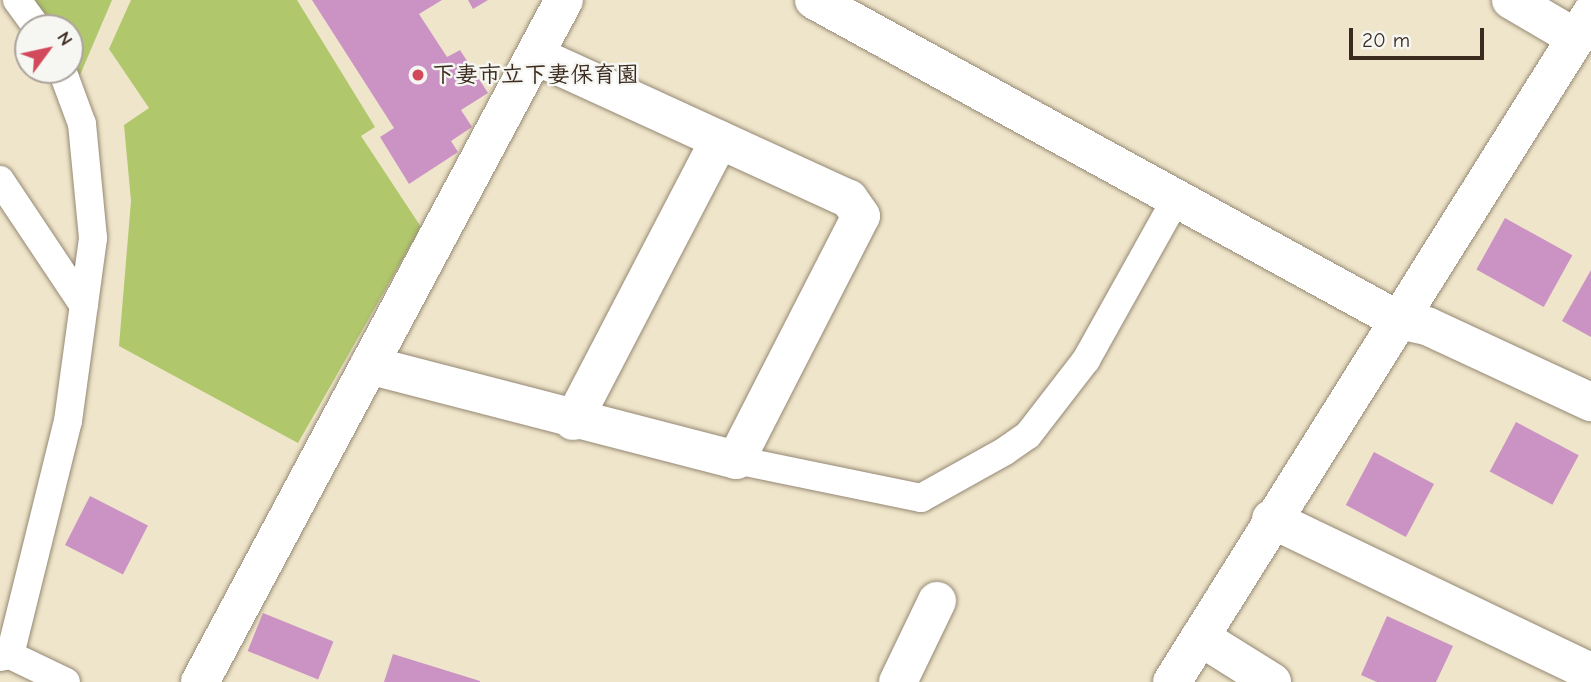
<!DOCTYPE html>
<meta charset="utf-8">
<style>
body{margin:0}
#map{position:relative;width:1591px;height:682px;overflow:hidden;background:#efe5ca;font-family:"Comic Neue","Klee One",sans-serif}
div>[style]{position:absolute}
.green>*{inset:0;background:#b0c76c}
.building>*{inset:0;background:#cb93c4;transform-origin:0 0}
.roads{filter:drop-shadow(0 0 2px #958874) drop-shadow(0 0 2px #958874)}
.lane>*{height:28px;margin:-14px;padding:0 14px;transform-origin:14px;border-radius:14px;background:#fff}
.street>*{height:38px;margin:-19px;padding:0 19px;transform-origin:19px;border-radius:19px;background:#fff}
.secondary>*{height:38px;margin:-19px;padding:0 19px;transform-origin:19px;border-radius:19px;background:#fff}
.dots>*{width:19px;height:19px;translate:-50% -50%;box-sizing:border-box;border:4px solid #f6f6f2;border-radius:50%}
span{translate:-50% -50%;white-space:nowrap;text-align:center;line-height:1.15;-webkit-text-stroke:5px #f6f6f2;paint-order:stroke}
.poi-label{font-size:23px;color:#3b2a1e;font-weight:700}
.left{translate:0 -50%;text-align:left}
.north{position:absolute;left:14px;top:14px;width:70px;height:70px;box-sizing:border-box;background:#f6f6f2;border:2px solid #aba49d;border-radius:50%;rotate:57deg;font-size:19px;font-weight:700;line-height:28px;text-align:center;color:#3b2a1e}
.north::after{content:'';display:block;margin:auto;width:24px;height:32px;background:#d1495b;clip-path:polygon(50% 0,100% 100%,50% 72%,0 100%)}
.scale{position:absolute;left:1349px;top:28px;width:135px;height:32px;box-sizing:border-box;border:4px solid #3b2a1e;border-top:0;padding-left:9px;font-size:21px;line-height:24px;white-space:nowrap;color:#3b2a1e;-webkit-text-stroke:5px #f6f6f2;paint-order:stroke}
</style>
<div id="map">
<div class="green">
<i style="clip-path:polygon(27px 0,112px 0,80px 75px,70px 62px,70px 28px,46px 28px)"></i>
<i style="clip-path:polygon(131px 0,297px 0,375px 127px,361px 136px,421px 227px,298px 443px,119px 346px,131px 201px,124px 125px,149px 108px,109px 49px)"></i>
</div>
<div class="building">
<i style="clip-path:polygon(312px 0,442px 0,419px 14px,447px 57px,460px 50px,488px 93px,461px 110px,472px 127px,451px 141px,458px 152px,409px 184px,380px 137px,394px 128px)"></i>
<i style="clip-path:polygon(468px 0,488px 0,473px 9px)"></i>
<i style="left:1505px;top:218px;width:77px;height:59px;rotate:29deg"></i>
<i style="clip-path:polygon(1591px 270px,1591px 337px,1562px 321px)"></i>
<i style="left:1516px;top:422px;width:71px;height:56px;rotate:28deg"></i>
<i style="left:1374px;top:452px;width:68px;height:60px;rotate:28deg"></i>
<i style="left:90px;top:496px;width:65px;height:55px;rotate:27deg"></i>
<i style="left:263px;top:613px;width:76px;height:41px;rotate:22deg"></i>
<i style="clip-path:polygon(1387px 616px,1453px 646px,1436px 682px,1377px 682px,1361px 675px)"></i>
<i style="clip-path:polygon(393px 654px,480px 681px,480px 682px,384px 682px)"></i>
</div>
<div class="roads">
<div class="lane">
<i style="left:17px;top:0;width:34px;rotate:54deg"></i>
<i style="left:0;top:180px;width:151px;rotate:56.3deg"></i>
<i style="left:736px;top:460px;width:189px;rotate:11.6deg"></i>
<i style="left:921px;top:498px;width:96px;rotate:-29.2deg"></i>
<i style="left:1005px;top:451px;width:28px;rotate:-35deg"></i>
<i style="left:1028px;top:435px;width:95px;rotate:-52.3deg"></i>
<i style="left:1086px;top:360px;width:184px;rotate:-60.8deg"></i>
<i style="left:10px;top:655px;width:241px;rotate:-76.1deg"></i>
<i style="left:68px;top:421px;width:185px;rotate:-82.2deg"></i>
<i style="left:93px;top:238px;width:115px;rotate:-95.5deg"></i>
<i style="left:82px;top:124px;width:58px;rotate:-110.3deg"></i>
<i style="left:0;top:657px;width:10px;rotate:-11deg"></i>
<i style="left:10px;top:655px;width:62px;rotate:25.7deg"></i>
</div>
<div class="street">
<i style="left:1511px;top:0;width:75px;rotate:30.3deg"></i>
<i style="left:1398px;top:320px;width:30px;rotate:12deg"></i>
<i style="left:1427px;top:326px;width:181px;rotate:24.9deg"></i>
<i style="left:369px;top:365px;width:379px;rotate:14.5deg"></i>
<i style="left:736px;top:460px;width:274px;rotate:-62.9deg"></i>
<i style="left:861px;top:216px;width:21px;rotate:-125deg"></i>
<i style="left:849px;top:199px;width:344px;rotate:-155.4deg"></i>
<i style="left:573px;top:421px;width:317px;rotate:-62.5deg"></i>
<i style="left:1271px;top:519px;width:355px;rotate:25.6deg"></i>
<i style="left:1200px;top:637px;width:85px;rotate:32deg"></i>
<i style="left:200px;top:682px;width:773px;rotate:-61.91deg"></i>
<i style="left:898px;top:682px;width:90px;rotate:-64.3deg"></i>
</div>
<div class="secondary">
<i style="left:814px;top:0;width:666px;rotate:28.72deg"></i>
<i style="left:1172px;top:682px;width:789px;rotate:-57.9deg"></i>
</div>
</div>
<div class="dots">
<i style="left:418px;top:75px;background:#d1495b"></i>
</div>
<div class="poi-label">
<span class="left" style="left:432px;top:75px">下妻市立下妻保育園</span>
</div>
<div class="north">N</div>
<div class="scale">20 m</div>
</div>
